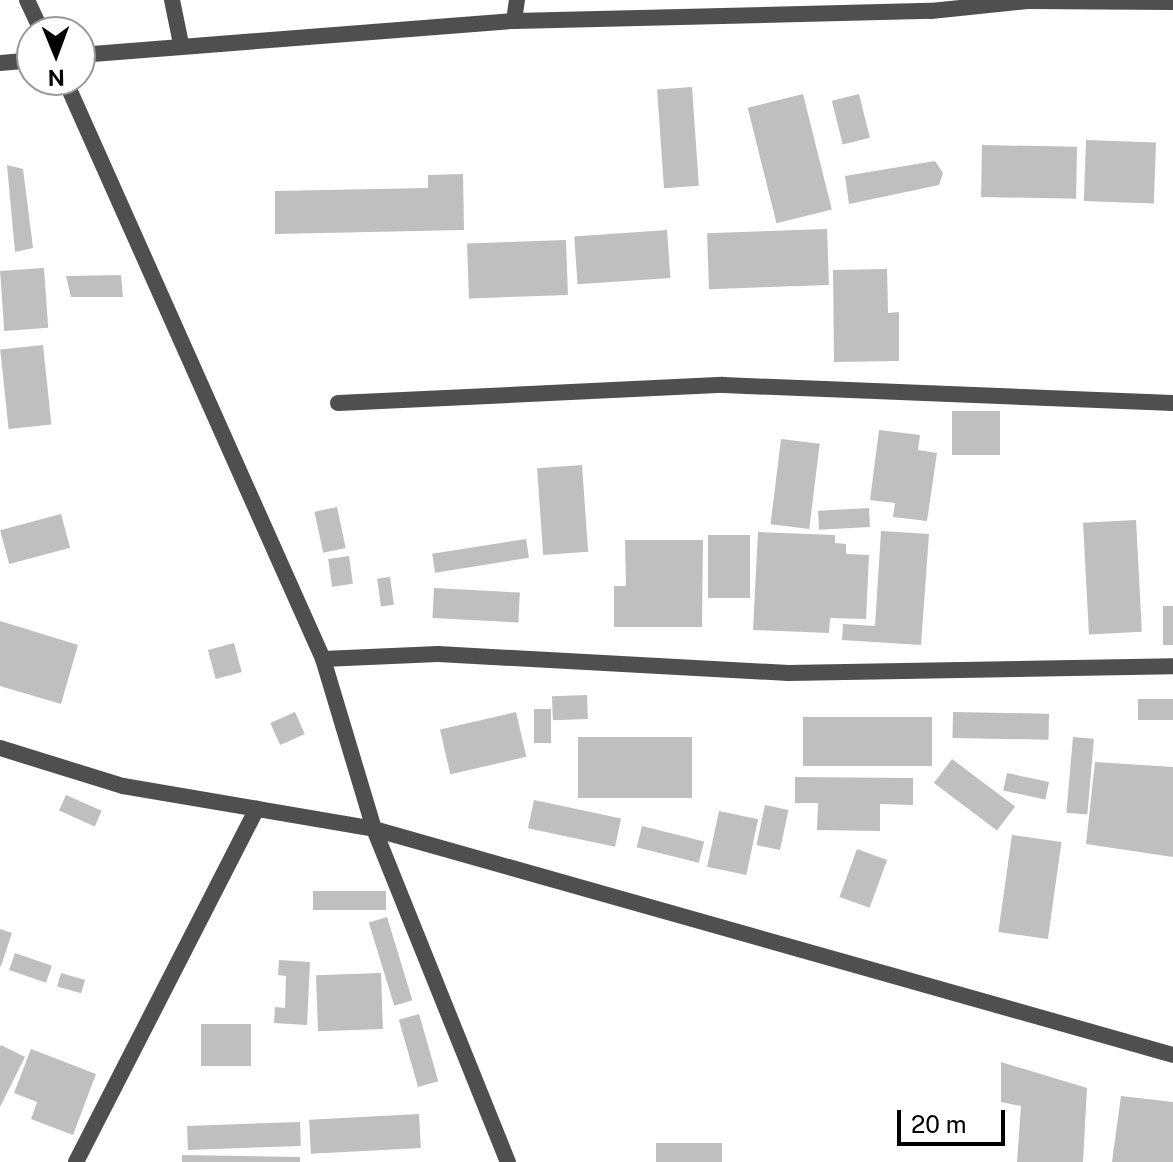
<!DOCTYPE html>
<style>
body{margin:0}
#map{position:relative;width:1173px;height:1162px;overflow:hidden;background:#fff;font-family:"Public Sans",sans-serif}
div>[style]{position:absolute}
.building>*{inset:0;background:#bfbfbf;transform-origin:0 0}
.street>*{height:16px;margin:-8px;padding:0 8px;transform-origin:8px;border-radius:8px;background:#4f4f4f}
span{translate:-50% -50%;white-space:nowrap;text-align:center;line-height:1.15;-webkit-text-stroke:6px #fff;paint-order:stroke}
.north{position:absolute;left:16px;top:16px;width:80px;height:80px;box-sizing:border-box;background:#fff;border:2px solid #999;border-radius:50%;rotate:179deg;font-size:22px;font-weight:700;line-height:32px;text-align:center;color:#000}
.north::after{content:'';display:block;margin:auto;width:28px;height:36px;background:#000;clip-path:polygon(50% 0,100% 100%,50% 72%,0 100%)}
.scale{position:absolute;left:897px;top:1110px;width:108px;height:36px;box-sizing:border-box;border:4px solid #000;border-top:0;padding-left:10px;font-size:24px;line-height:28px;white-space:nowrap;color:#000;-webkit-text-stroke:6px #fff;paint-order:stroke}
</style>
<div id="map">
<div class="building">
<i style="left:692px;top:87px;width:99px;height:35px;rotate:86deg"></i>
<i style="left:803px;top:94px;width:119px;height:57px;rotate:76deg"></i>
<i style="left:859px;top:94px;width:45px;height:28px;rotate:76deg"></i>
<i style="left:1086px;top:140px;width:70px;height:61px;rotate:2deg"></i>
<i style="left:982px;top:145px;width:95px;height:52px;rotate:1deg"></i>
<i style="clip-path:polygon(935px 161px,943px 173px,939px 185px,849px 204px,845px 176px)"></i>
<i style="clip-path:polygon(7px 165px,23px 169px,33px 248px,15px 252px)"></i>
<i style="clip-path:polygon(463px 174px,464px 230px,275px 234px,275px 191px,428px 188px,428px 175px)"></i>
<i style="left:827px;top:229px;width:56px;height:120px;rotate:88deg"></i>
<i style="left:667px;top:230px;width:48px;height:93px;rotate:86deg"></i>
<i style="left:566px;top:240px;width:55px;height:99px;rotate:88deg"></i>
<i style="left:44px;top:268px;width:60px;height:44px;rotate:86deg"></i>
<i style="clip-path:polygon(887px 269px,888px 313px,899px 312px,899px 361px,834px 362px,833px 270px)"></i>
<i style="clip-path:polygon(121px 275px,123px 297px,71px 297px,66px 276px)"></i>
<i style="left:43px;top:345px;width:80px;height:43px;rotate:84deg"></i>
<i style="left:952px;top:411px;width:48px;height:44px"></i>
<i style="clip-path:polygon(879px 430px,920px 435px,918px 450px,937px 453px,927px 521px,893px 517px,895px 503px,870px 500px)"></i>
<i style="left:781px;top:439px;width:39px;height:86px;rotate:7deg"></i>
<i style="left:582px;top:465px;width:87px;height:45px;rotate:86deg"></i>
<i style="left:337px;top:507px;width:42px;height:23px;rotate:78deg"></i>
<i style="left:869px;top:508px;width:19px;height:51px;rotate:87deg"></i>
<i style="left:61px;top:514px;width:35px;height:63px;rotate:75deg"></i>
<i style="left:1136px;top:520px;width:112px;height:53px;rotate:87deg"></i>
<i style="clip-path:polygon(881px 531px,929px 534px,921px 645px,842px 640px,843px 624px,875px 626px)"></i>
<i style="clip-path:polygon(758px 532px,835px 535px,835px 543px,846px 544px,846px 554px,869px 555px,866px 619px,830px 618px,829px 633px,753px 630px)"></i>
<i style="left:708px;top:535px;width:42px;height:63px"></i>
<i style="left:526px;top:539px;width:19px;height:95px;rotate:81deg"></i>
<i style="clip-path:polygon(625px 540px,703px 540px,702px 627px,614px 627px,614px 586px,626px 586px)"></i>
<i style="left:349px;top:556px;width:28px;height:21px;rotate:82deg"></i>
<i style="left:390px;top:577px;width:28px;height:13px;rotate:82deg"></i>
<i style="left:434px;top:588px;width:86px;height:30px;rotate:3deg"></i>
<i style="left:1163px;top:606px;width:10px;height:39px"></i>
<i style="clip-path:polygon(0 621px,78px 645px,61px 704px,0 686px)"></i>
<i style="left:234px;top:643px;width:30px;height:27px;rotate:75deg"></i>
<i style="left:587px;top:695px;width:24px;height:35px;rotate:88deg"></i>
<i style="left:1138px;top:699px;width:35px;height:21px"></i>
<i style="left:534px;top:709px;width:17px;height:34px"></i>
<i style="left:295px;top:712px;width:24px;height:27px;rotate:66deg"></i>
<i style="left:516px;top:712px;width:46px;height:78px;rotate:77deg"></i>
<i style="left:953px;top:712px;width:96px;height:26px;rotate:1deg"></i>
<i style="left:932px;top:717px;width:49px;height:129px;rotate:90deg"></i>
<i style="left:692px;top:737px;width:61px;height:114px;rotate:90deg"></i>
<i style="left:1073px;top:737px;width:21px;height:76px;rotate:5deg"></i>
<i style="left:952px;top:759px;width:79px;height:30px;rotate:37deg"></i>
<i style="clip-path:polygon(1095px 762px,1173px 767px,1173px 857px,1086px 844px)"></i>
<i style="left:1007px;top:773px;width:43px;height:18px;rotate:12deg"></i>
<i style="clip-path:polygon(795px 777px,913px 778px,913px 805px,880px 804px,880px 831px,817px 830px,818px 803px,795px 803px)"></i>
<i style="left:66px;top:795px;width:39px;height:17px;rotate:24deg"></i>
<i style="left:534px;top:800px;width:89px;height:29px;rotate:12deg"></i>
<i style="left:765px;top:805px;width:24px;height:41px;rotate:12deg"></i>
<i style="left:719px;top:811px;width:40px;height:57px;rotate:12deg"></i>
<i style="left:642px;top:826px;width:64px;height:22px;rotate:14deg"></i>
<i style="left:1012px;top:835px;width:50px;height:98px;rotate:8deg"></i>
<i style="left:857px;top:849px;width:32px;height:51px;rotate:20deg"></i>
<i style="left:386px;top:891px;width:19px;height:73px;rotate:90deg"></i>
<i style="left:387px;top:917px;width:87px;height:19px;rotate:73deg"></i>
<i style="clip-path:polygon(0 929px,12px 933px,1px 966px,0 966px)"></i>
<i style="left:15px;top:953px;width:39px;height:18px;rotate:19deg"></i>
<i style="clip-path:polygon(279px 960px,310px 962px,307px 1025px,274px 1023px,275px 1007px,285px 1008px,286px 976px,278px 975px)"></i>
<i style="left:61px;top:973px;width:25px;height:14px;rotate:16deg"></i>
<i style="left:381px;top:973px;width:56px;height:65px;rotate:88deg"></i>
<i style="left:419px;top:1014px;width:70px;height:21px;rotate:74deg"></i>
<i style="left:201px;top:1024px;width:50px;height:42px"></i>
<i style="clip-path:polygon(1px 1045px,25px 1057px,0 1107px,0 1047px)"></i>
<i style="clip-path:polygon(31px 1049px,96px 1074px,73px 1135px,31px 1119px,37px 1102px,14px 1093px)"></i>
<i style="clip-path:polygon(1001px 1062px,1087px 1088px,1083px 1162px,1017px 1162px,1021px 1106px,1001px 1102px)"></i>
<i style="clip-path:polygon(1121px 1096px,1173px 1102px,1173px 1162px,1112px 1162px)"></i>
<i style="left:419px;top:1114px;width:34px;height:110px;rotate:87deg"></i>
<i style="left:300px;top:1122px;width:24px;height:113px;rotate:88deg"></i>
<i style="left:656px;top:1143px;width:66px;height:19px"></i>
<i style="clip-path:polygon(182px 1155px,300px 1157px,300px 1162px,182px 1162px)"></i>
</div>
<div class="street">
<i style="left:27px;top:0;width:35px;rotate:65deg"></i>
<i style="left:172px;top:0;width:45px;rotate:78.4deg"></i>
<i style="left:514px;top:21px;width:21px;rotate:-82deg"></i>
<i style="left:80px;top:55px;width:435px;rotate:-4.5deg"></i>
<i style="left:514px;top:21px;width:417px;rotate:-1.4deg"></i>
<i style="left:931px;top:11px;width:97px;rotate:-5.9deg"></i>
<i style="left:1027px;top:1px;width:146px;rotate:0.4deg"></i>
<i style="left:0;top:63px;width:32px;rotate:-5deg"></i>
<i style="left:65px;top:80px;width:634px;rotate:65.98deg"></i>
<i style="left:323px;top:659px;width:177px;rotate:73.3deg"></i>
<i style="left:374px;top:829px;width:359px;rotate:68.1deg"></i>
<i style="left:338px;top:403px;width:385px;rotate:-2.7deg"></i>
<i style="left:723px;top:385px;width:450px;rotate:2.3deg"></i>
<i style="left:323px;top:659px;width:115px;rotate:-2.5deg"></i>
<i style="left:438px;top:654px;width:351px;rotate:3.1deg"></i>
<i style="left:788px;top:673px;width:385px;rotate:-1deg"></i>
<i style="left:0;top:748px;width:129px;rotate:17.2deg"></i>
<i style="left:123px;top:786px;width:255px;rotate:9.7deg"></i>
<i style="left:374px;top:829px;width:830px;rotate:15.79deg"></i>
<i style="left:76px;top:1162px;width:397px;rotate:-62.9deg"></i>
</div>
<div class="north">N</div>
<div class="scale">20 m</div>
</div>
